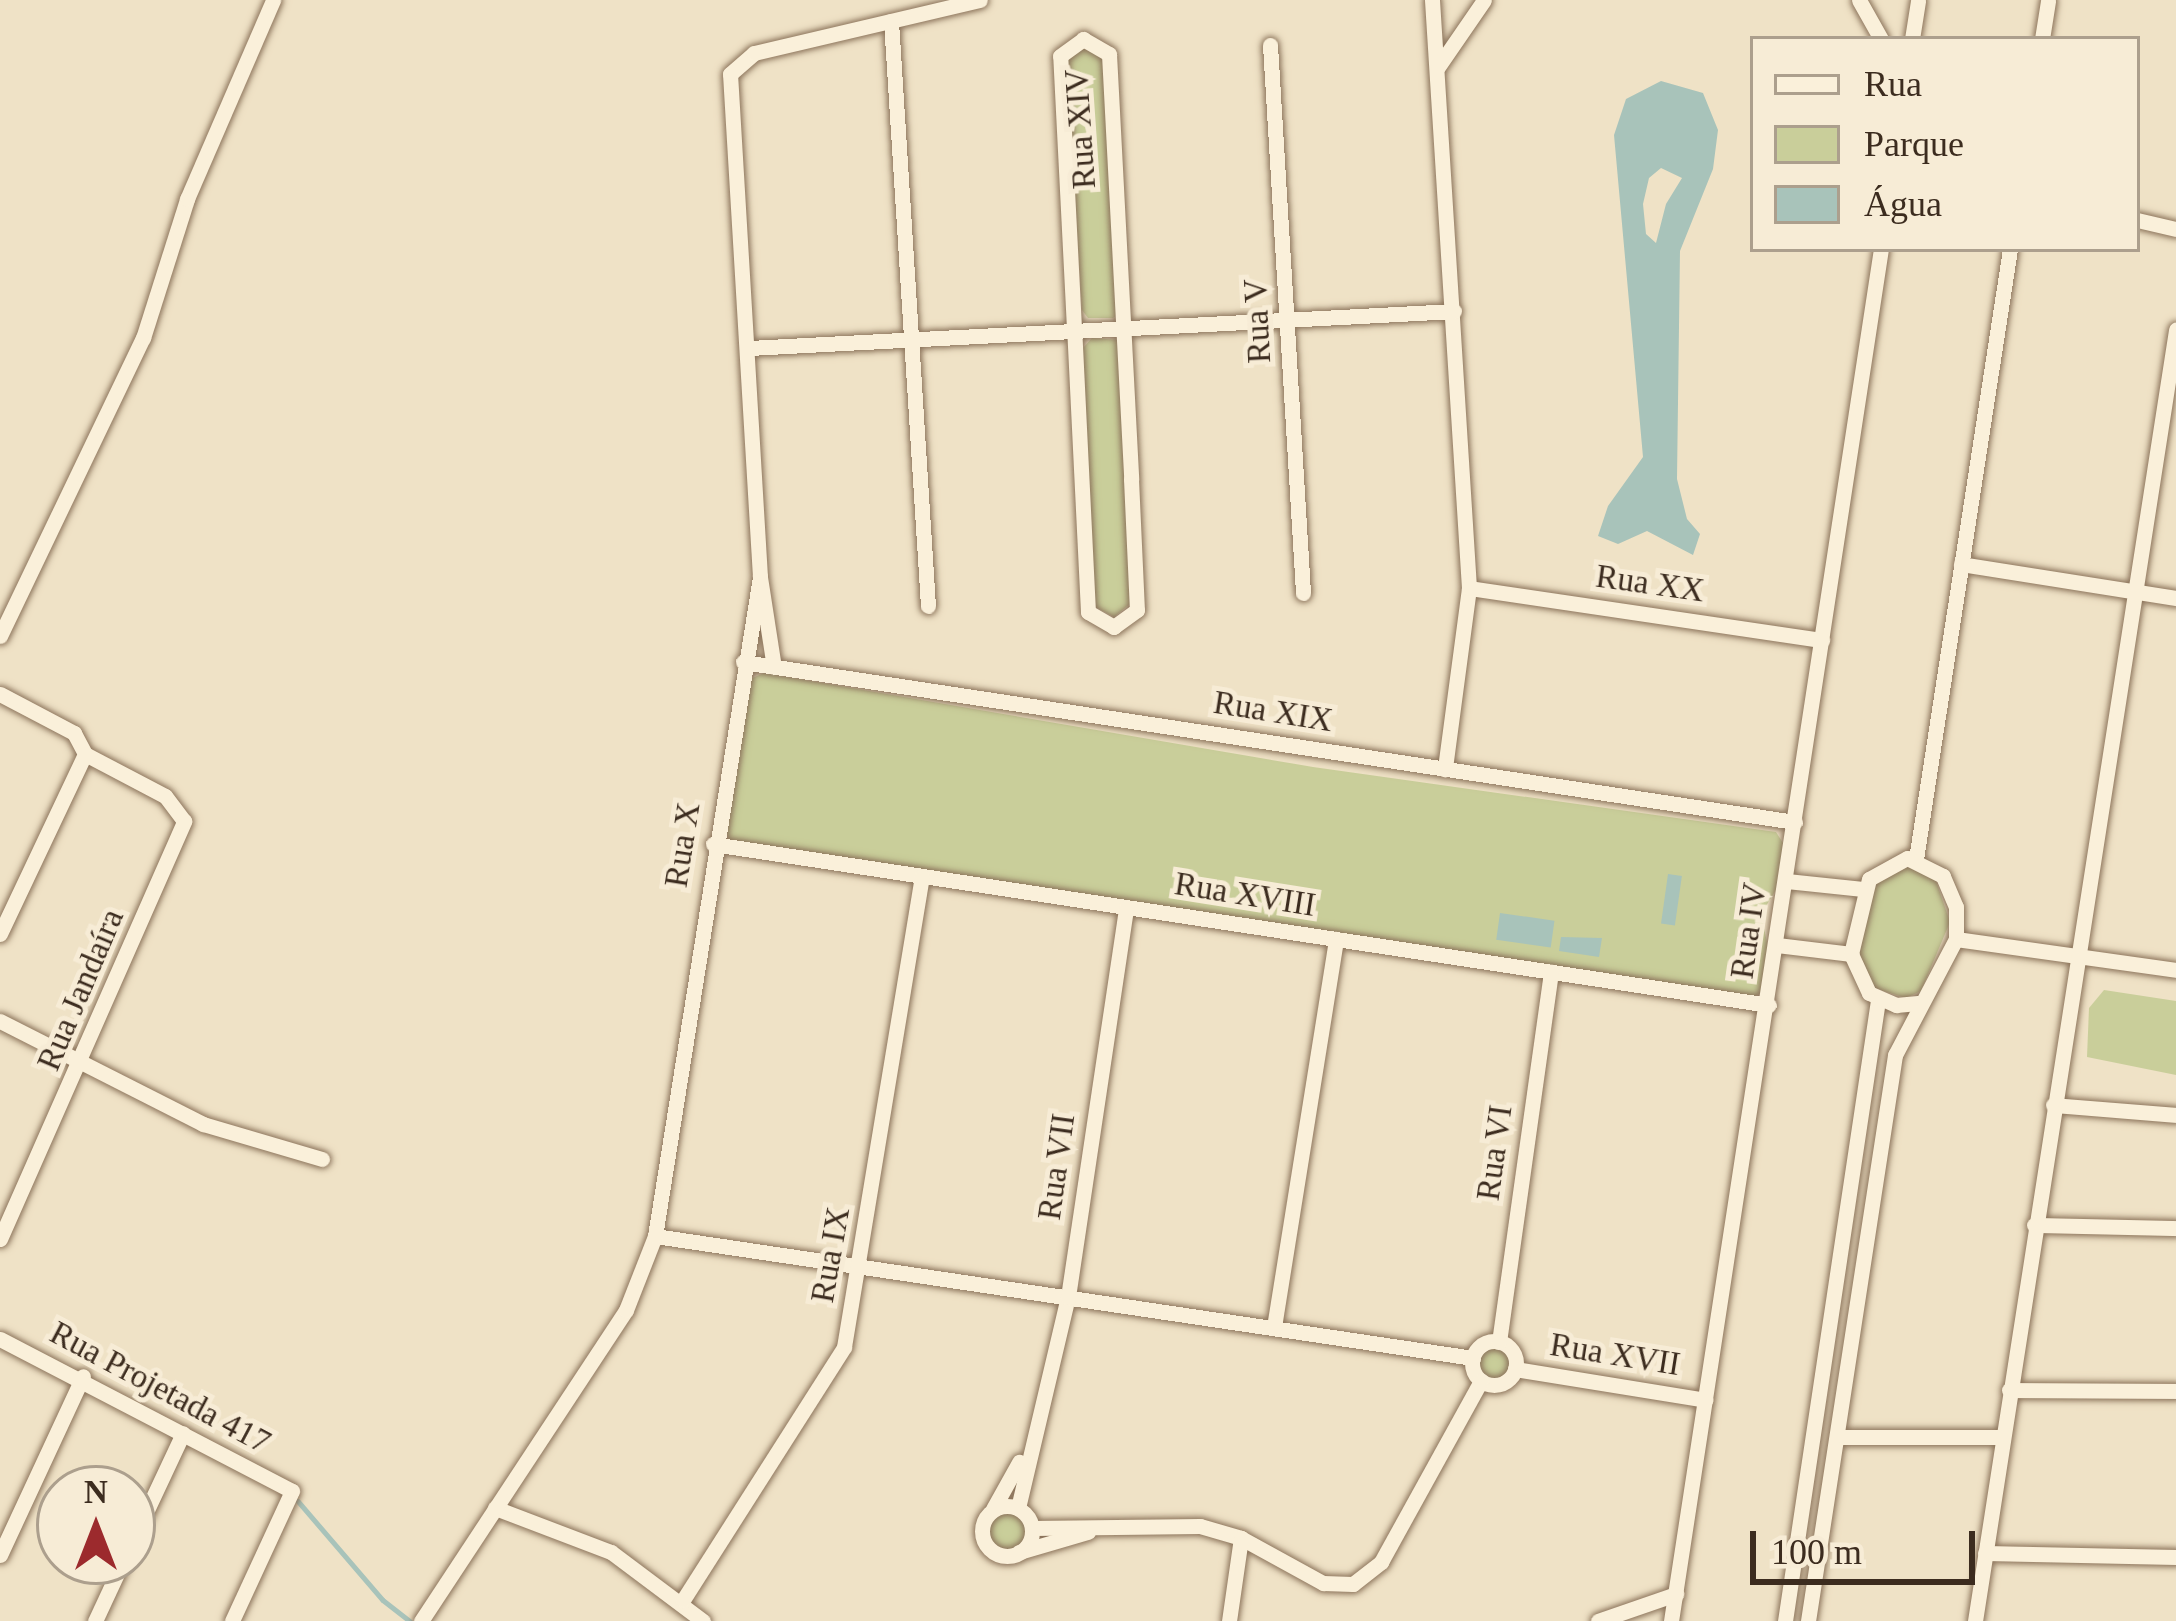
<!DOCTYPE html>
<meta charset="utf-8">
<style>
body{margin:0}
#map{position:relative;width:2176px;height:1621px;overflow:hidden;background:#efe2c6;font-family:"Times New Roman",serif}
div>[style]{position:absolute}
.green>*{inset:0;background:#c9ce9a}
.round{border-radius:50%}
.water>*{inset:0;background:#a8c3ba;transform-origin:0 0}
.stream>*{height:4.5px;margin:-2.25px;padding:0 2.25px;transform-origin:2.25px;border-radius:2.25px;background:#a8c3ba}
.roads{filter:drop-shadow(0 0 3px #8c745b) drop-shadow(0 0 3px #8c745b)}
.minor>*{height:15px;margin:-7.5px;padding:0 7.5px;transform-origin:7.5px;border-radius:7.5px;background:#faf0da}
.minor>.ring{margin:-7.5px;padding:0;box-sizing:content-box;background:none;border:15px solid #faf0da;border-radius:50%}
span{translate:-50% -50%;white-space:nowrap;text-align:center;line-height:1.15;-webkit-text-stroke:10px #f7ecd6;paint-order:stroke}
.street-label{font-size:33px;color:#3c2c1f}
.legend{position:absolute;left:1750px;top:36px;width:390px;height:216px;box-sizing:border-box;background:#f7ecd6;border:3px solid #ac9f8d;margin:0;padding:15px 21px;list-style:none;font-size:36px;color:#3c2c1f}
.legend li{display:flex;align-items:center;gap:24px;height:60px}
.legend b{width:60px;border:3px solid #ac9f8d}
.north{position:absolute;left:36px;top:1465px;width:120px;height:120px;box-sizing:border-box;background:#f7ecd6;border:3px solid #ac9f8d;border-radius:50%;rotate:0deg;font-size:33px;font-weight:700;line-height:48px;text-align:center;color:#3c2c1f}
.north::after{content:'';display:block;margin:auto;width:42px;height:54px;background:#9c2a2d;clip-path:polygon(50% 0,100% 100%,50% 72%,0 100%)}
.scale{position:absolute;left:1750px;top:1531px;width:225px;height:54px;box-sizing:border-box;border:6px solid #3c2c1f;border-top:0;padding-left:15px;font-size:36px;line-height:42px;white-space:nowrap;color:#3c2c1f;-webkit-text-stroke:9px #f7ecd6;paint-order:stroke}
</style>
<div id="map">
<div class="green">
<i style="clip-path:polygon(1083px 47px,1103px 58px,1119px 314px,1113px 318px,1088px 318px,1082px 310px,1066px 61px)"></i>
<i style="clip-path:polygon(1092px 338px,1120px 340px,1131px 603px,1114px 617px,1094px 606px,1083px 348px)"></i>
<i style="clip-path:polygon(764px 673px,1313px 767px,1776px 832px,1783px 843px,1779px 885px,1761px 914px,1768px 947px,1761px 992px,1754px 997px,731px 842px,726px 833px,750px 679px)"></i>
<i style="clip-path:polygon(1907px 866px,1936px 881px,1950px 922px,1921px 991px,1906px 998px,1874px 988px,1859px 953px,1875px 883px)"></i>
<i style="clip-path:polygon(2104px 990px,2176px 1001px,2176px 1075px,2087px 1057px,2089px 1008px)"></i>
<i class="round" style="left:1476px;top:1345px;width:36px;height:36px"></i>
<i class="round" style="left:986px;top:1511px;width:40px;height:40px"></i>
</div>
<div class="water">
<i style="clip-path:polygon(evenodd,1661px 81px,1703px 93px,1718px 130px,1713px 169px,1680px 251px,1677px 479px,1687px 519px,1700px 534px,1693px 555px,1647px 531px,1618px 544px,1598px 536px,1608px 506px,1643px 457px,1614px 135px,1626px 99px,1661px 81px,1661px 168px,1682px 178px,1666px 204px,1656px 243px,1646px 234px,1643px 204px,1649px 178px,1661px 168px)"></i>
<i style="left:1668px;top:874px;width:14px;height:50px;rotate:8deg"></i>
<i style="left:1500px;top:913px;width:55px;height:27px;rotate:8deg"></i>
<i style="clip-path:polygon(1561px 937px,1602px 938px,1599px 957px,1559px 951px)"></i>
</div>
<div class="stream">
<i style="left:298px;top:1501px;width:130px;rotate:49.4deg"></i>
<i style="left:383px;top:1600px;width:34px;rotate:38deg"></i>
</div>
<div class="roads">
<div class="minor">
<i style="left:1432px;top:0;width:589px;rotate:86.4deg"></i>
<i style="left:1469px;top:588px;width:183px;rotate:97.6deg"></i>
<i style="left:1859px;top:0;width:45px;rotate:60.6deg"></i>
<i style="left:891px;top:21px;width:586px;rotate:86.38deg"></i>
<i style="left:1083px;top:39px;width:30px;rotate:30deg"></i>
<i style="left:1109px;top:54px;width:426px;rotate:87deg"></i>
<i style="left:1131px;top:479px;width:131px;rotate:87.4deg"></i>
<i style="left:1137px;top:610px;width:29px;rotate:144deg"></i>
<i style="left:1114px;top:627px;width:30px;rotate:-150deg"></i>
<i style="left:1088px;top:612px;width:284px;rotate:-92.8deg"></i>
<i style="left:1074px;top:328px;width:272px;rotate:-92.9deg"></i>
<i style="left:1060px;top:56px;width:29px;rotate:-36deg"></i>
<i style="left:1912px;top:39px;width:39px;rotate:-81deg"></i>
<i style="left:2042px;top:39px;width:39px;rotate:-81deg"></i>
<i style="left:1270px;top:45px;width:549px;rotate:86.55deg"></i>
<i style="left:1438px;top:67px;width:81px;rotate:-55.5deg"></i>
<i style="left:2137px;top:220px;width:40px;rotate:13deg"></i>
<i style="left:749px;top:348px;width:706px;rotate:-3deg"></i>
<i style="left:1961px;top:564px;width:218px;rotate:9deg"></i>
<i style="left:760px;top:577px;width:91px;rotate:81.2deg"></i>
<i style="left:1469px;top:588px;width:357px;rotate:8.4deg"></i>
<i style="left:0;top:636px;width:331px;rotate:-64.4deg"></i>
<i style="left:143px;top:338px;width:146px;rotate:-72.4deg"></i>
<i style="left:187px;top:199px;width:217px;rotate:-66.6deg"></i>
<i style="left:743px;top:662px;width:1064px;rotate:8.65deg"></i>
<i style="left:0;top:694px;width:84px;rotate:27.8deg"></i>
<i style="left:74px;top:733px;width:24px;rotate:62deg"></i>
<i style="left:85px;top:754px;width:199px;rotate:115.3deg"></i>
<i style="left:713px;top:844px;width:1068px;rotate:8.67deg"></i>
<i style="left:1916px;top:859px;width:617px;rotate:-81.24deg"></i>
<i style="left:1787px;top:881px;width:76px;rotate:6deg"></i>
<i style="left:1956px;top:939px;width:222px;rotate:8deg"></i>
<i style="left:1777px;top:945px;width:75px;rotate:6.9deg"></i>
<i style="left:0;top:1021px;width:228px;rotate:26.9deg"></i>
<i style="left:203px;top:1124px;width:124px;rotate:16.4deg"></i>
<i style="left:2053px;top:1105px;width:123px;rotate:4.6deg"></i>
<i style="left:2034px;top:1225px;width:142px;rotate:1.2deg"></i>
<i style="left:655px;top:1236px;width:827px;rotate:8.48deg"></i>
<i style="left:0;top:1239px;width:457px;rotate:-66.2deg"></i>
<i style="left:184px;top:821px;width:31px;rotate:-127deg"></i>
<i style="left:165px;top:796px;width:90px;rotate:-152.3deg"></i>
<i style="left:1274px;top:1327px;width:393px;rotate:-80.9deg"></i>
<i style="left:0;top:1339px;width:329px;rotate:27.5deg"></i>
<i style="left:292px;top:1491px;width:143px;rotate:114.8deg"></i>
<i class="ring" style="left:1472px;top:1341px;width:29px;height:29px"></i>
<i style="left:1499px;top:1342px;width:374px;rotate:-82deg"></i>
<i style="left:1515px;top:1369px;width:193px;rotate:9.2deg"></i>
<i style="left:2009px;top:1390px;width:167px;rotate:0.3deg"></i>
<i style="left:1837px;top:1437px;width:164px"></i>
<i class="ring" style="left:982px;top:1506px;width:35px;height:35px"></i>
<i style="left:495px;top:1508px;width:124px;rotate:20.8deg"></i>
<i style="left:611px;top:1552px;width:115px;rotate:36.9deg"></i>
<i style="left:1018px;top:1508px;width:217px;rotate:-76.7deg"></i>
<i style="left:1068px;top:1297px;width:394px;rotate:-81.5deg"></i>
<i style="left:993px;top:1509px;width:54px;rotate:-61deg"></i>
<i style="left:1032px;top:1528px;width:168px;rotate:-0.7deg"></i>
<i style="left:1200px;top:1526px;width:43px;rotate:16.3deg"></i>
<i style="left:1241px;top:1538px;width:94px;rotate:28.8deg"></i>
<i style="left:1323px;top:1583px;width:30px;rotate:2deg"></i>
<i style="left:1353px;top:1584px;width:36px;rotate:-38deg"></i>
<i style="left:1381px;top:1562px;width:207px;rotate:-61.1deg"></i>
<i style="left:132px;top:1542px;width:120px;rotate:-64.9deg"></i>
<i style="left:1019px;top:1552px;width:72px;rotate:-16.2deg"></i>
<i style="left:1985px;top:1553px;width:191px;rotate:1.2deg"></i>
<i style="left:0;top:1555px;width:197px;rotate:-65.1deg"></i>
<i style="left:683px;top:1600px;width:300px;rotate:-57.5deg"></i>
<i style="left:844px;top:1347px;width:477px;rotate:-80.6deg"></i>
<i style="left:95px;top:1621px;width:66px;rotate:-65deg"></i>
<i style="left:421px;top:1621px;width:372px;rotate:-56.6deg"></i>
<i style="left:626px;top:1310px;width:79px;rotate:-68.6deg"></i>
<i style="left:655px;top:1236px;width:667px;rotate:-80.95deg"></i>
<i style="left:760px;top:577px;width:504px;rotate:-93.41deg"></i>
<i style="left:730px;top:74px;width:32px;rotate:-41deg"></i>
<i style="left:754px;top:53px;width:232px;rotate:-13.2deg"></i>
<i style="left:1229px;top:1621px;width:84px;rotate:-81.8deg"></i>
<i style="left:1598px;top:1621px;width:83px;rotate:-19.1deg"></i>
<i style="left:1671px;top:1621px;width:1388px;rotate:-81.3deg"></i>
<i style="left:1785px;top:1621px;width:628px;rotate:-81.48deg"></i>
<i style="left:1808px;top:1621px;width:573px;rotate:-81.26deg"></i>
<i style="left:1895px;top:1055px;width:131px;rotate:-62.3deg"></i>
<i style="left:1956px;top:939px;width:32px;rotate:-90deg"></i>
<i style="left:1956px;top:907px;width:34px;rotate:-113deg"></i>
<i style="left:1943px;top:876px;width:40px;rotate:-153.4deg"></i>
<i style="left:1907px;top:858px;width:43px;rotate:151.1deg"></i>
<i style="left:1869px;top:879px;width:77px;rotate:103.5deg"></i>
<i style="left:1851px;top:954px;width:43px;rotate:65.2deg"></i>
<i style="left:1869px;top:993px;width:30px;rotate:24deg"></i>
<i style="left:1896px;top:1005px;width:22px;rotate:-5deg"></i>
<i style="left:1975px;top:1621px;width:1307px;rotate:-81.15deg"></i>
</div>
</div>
<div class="street-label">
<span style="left:1081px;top:129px;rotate:-94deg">Rua XIV</span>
<span style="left:1258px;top:321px;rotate:-93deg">Rua V</span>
<span style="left:1650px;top:584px;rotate:8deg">Rua XX</span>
<span style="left:1273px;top:712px;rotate:9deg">Rua XIX</span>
<span style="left:683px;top:845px;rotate:-81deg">Rua X</span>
<span style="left:1245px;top:895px;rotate:9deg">Rua XVIII</span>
<span style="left:1749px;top:931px;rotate:-82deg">Rua IV</span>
<span style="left:81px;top:990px;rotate:-67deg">Rua Jandaíra</span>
<span style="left:1495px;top:1153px;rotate:-82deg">Rua VI</span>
<span style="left:1057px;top:1167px;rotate:-82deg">Rua VII</span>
<span style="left:831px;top:1255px;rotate:-80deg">Rua IX</span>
<span style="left:1615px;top:1355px;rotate:9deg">Rua XVII</span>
<span style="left:160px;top:1388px;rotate:28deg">Rua Projetada 417</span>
</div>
<ul class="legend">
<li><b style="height:15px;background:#faf0da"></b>Rua</li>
<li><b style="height:33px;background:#c9ce9a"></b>Parque</li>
<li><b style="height:33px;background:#a8c3ba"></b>Água</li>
</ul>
<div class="north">N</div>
<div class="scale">100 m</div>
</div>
